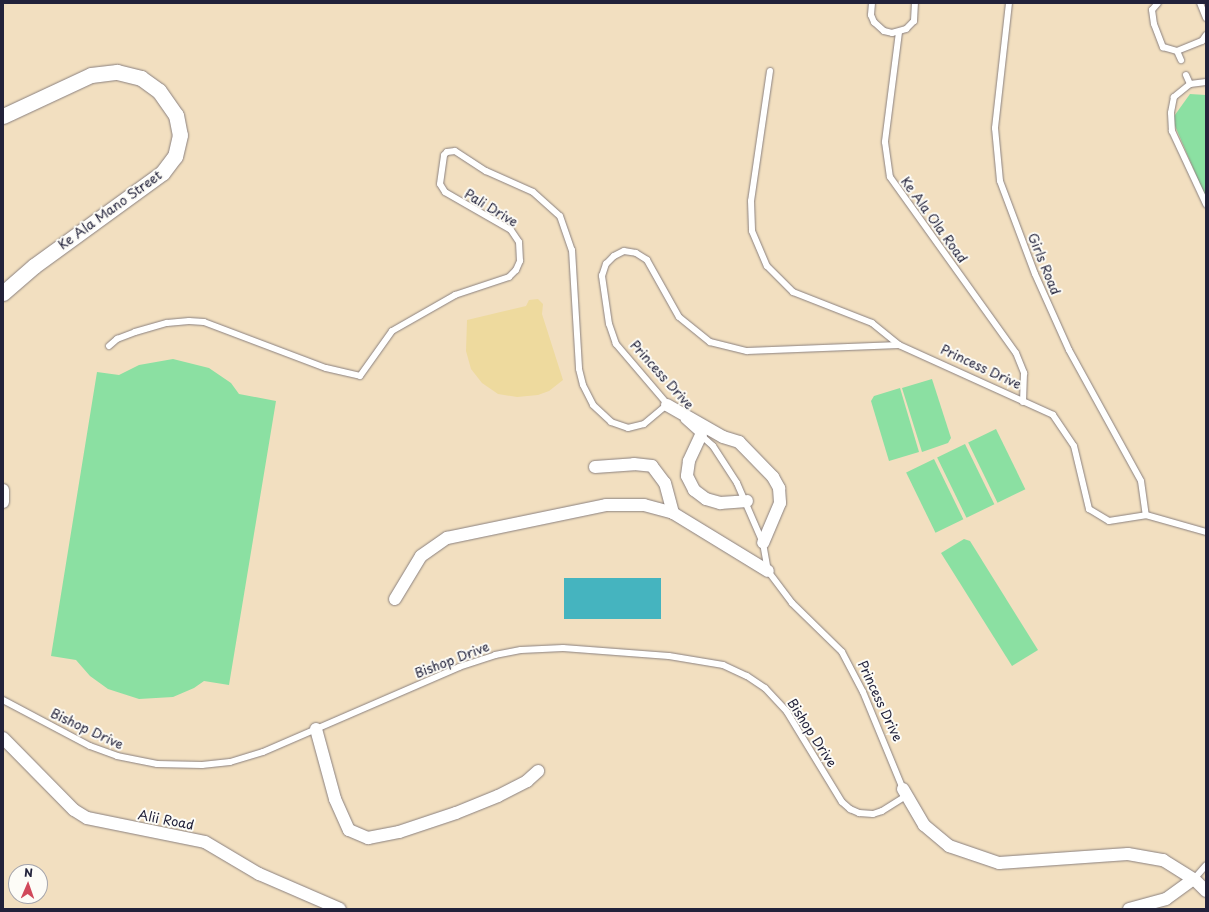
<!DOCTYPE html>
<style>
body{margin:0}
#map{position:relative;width:1209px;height:912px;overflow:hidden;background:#f2dfc0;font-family:"Playpen Sans",sans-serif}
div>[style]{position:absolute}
.green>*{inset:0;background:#8be0a2;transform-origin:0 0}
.sand>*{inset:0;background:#eeda9e}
.water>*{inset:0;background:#45b4bf;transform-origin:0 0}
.roads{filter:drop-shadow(0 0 1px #8a807e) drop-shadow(0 0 1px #8a807e)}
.service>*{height:6px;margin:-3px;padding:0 3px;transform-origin:3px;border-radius:3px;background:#fff}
.minor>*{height:12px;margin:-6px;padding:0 6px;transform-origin:6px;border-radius:6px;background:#fff}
.tertiary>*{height:15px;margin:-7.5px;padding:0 7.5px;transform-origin:7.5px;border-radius:7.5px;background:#fff}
span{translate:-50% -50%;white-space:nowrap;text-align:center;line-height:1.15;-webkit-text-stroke:4px #fdfcf7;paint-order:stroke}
.street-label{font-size:13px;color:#22223b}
.frame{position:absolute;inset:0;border:4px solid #22223b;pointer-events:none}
.north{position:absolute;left:8px;top:864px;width:40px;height:40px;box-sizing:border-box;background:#fdfcf7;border:1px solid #a5a5ac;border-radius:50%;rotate:2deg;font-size:11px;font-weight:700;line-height:16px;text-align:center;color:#22223b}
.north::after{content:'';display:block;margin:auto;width:14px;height:18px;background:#d1495b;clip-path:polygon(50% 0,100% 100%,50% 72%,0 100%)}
</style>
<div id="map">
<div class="green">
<i style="clip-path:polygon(1190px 94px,1206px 95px,1206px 198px,1172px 119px)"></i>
<i style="clip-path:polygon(173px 359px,209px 368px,231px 383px,239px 394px,276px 401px,229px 685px,204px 681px,194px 688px,173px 697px,139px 699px,108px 689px,90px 676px,76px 660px,51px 656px,97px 372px,119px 375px,139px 365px)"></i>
<i style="clip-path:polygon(932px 379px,951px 438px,948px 443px,922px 452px,902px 388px)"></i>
<i style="clip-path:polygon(900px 388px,919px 452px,889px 461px,871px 401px,874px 396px)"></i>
<i style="left:996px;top:429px;width:67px;height:31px;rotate:64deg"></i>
<i style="left:965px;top:444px;width:67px;height:31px;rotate:64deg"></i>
<i style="left:934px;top:459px;width:67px;height:31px;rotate:64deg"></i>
<i style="clip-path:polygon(964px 539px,970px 541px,1038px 650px,1012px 666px,941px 553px)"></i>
</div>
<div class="sand">
<i style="clip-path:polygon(538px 299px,543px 304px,542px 314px,563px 380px,549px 391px,538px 395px,517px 397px,498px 394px,482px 383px,471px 369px,466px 351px,467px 320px,526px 306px,529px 300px)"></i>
</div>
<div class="water">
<i style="left:564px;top:578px;width:97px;height:41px"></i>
</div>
<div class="roads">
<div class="service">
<i style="left:872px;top:3px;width:12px;rotate:95deg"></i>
<i style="left:871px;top:15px;width:8px;rotate:67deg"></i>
<i style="left:874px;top:22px;width:13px;rotate:42deg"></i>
<i style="left:884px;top:31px;width:8px;rotate:14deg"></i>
<i style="left:892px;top:33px;width:15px;rotate:-16deg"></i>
<i style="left:906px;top:29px;width:11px;rotate:-45deg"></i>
<i style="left:914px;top:21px;width:18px;rotate:-87deg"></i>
<i style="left:1009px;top:3px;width:126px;rotate:96.4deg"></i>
<i style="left:995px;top:128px;width:53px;rotate:84.6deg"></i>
<i style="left:1000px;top:181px;width:99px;rotate:69.4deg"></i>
<i style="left:1035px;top:274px;width:83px;rotate:65.9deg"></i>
<i style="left:1069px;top:350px;width:149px;rotate:61.2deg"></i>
<i style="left:1141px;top:481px;width:34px;rotate:82deg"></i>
<i style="left:1158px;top:3px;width:9px;rotate:131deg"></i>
<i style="left:1152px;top:10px;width:14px;rotate:82deg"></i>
<i style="left:1154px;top:24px;width:25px;rotate:69deg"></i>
<i style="left:1163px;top:47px;width:15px;rotate:16deg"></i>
<i style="left:1177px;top:51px;width:27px;rotate:-22deg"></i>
<i style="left:1202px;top:41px;width:7px;rotate:-56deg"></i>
<i style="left:1200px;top:3px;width:16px;rotate:68deg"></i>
<i style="left:899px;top:32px;width:111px;rotate:97.3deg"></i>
<i style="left:885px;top:142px;width:35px;rotate:82deg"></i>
<i style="left:890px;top:177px;width:216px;rotate:54.4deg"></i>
<i style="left:1016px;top:353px;width:22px;rotate:68deg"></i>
<i style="left:1024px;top:373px;width:29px;rotate:92deg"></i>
<i style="left:1177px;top:51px;width:10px;rotate:66deg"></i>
<i style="left:770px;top:71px;width:131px;rotate:98.3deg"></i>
<i style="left:751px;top:201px;width:30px;rotate:88deg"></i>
<i style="left:752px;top:231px;width:38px;rotate:67deg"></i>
<i style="left:767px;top:266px;width:37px;rotate:45deg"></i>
<i style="left:793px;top:292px;width:85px;rotate:21.4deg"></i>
<i style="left:872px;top:323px;width:35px;rotate:39deg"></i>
<i style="left:1186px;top:75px;width:10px;rotate:66deg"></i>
<i style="left:1206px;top:82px;width:16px;rotate:173deg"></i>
<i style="left:1190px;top:84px;width:21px;rotate:141deg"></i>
<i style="left:1174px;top:97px;width:16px;rotate:101deg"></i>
<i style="left:1171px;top:113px;width:18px;rotate:87deg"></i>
<i style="left:1172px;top:131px;width:81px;rotate:65deg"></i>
<i style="left:109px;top:346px;width:11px;rotate:-41deg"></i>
<i style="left:117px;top:339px;width:19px;rotate:-21deg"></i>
<i style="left:135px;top:332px;width:33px;rotate:-16deg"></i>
<i style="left:167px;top:323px;width:22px;rotate:-5deg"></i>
<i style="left:189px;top:321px;width:15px;rotate:4deg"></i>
<i style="left:204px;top:322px;width:130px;rotate:20.7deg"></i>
<i style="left:326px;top:368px;width:35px;rotate:13deg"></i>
<i style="left:360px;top:376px;width:55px;rotate:-54.6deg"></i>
<i style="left:392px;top:331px;width:73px;rotate:-29.7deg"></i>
<i style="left:455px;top:295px;width:57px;rotate:-18.4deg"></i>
<i style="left:509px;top:277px;width:10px;rotate:-45deg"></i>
<i style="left:516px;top:270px;width:10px;rotate:-66deg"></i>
<i style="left:520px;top:261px;width:19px;rotate:-93deg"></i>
<i style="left:519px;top:242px;width:14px;rotate:-124deg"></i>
<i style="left:511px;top:230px;width:76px;rotate:-150.1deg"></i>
<i style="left:445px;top:192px;width:9px;rotate:-122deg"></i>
<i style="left:440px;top:184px;width:29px;rotate:-82deg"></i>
<i style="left:444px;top:155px;width:4px;rotate:-45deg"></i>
<i style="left:447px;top:152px;width:8px;rotate:-7deg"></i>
<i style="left:455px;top:151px;width:37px;rotate:33deg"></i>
<i style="left:486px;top:171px;width:51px;rotate:24.1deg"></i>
<i style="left:533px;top:192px;width:36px;rotate:42deg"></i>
<i style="left:560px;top:216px;width:36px;rotate:71deg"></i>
<i style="left:572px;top:250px;width:119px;rotate:86.6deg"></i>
<i style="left:579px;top:369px;width:16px;rotate:76deg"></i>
<i style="left:583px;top:385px;width:22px;rotate:63deg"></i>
<i style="left:593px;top:405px;width:25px;rotate:43deg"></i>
<i style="left:611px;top:422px;width:18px;rotate:19deg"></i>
<i style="left:628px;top:428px;width:16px;rotate:-14deg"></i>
<i style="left:644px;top:424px;width:30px;rotate:-40deg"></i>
<i style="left:669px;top:406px;width:82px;rotate:-130.5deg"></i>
<i style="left:616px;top:344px;width:21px;rotate:-109deg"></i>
<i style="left:609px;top:324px;width:49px;rotate:-98.3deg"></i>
<i style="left:602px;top:276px;width:13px;rotate:-72deg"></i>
<i style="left:606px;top:264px;width:11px;rotate:-45deg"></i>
<i style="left:614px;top:256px;width:11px;rotate:-27deg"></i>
<i style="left:624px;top:251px;width:12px;rotate:9deg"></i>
<i style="left:636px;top:253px;width:13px;rotate:32deg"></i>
<i style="left:647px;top:260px;width:65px;rotate:60.7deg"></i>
<i style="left:679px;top:317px;width:40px;rotate:39deg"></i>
<i style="left:710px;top:342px;width:38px;rotate:14deg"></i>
<i style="left:747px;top:351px;width:152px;rotate:-2.3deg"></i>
<i style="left:899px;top:345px;width:169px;rotate:24.4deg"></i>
<i style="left:1053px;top:415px;width:37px;rotate:56deg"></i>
<i style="left:1074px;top:446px;width:65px;rotate:76.6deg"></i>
<i style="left:1089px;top:509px;width:23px;rotate:31deg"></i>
<i style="left:1109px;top:521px;width:37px;rotate:-9deg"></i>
<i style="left:1146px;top:515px;width:62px;rotate:15.8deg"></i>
<i style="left:684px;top:420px;width:39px;rotate:42deg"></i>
<i style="left:713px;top:446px;width:44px;rotate:57deg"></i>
<i style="left:737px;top:483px;width:65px;rotate:66.6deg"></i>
<i style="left:763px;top:543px;width:28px;rotate:80deg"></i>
<i style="left:768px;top:571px;width:40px;rotate:53deg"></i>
<i style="left:792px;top:603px;width:70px;rotate:44.4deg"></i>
<i style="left:842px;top:652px;width:45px;rotate:62.3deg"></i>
<i style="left:863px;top:692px;width:105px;rotate:67.6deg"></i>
<i style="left:3px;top:700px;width:98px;rotate:27.9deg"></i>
<i style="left:90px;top:746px;width:29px;rotate:20deg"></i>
<i style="left:117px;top:756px;width:41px;rotate:11.3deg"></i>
<i style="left:157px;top:764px;width:45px;rotate:1.3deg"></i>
<i style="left:202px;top:765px;width:28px;rotate:-6deg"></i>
<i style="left:230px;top:762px;width:34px;rotate:-17deg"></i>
<i style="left:263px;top:752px;width:214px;rotate:-23.4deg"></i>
<i style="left:459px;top:667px;width:38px;rotate:-18deg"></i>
<i style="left:495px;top:655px;width:26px;rotate:-11deg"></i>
<i style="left:521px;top:650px;width:42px;rotate:-2.7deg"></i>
<i style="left:563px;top:648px;width:106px;rotate:4.3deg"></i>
<i style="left:669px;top:656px;width:55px;rotate:9.5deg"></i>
<i style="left:723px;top:665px;width:26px;rotate:25deg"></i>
<i style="left:747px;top:676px;width:22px;rotate:34deg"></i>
<i style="left:765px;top:688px;width:33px;rotate:47deg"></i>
<i style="left:787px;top:712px;width:105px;rotate:58.6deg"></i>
<i style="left:842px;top:802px;width:11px;rotate:41deg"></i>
<i style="left:850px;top:809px;width:10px;rotate:24deg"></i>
<i style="left:859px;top:813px;width:14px;rotate:4deg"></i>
<i style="left:873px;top:814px;width:9px;rotate:-18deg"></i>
<i style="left:882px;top:811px;width:31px;rotate:-32deg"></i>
<i style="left:1194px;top:879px;width:18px;rotate:-49deg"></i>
</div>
<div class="minor">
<i style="left:667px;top:405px;width:64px;rotate:29.7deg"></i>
<i style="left:723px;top:437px;width:17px;rotate:17deg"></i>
<i style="left:739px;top:442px;width:49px;rotate:45.8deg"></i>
<i style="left:773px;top:477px;width:13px;rotate:61deg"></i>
<i style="left:779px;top:488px;width:15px;rotate:86deg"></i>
<i style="left:780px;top:503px;width:43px;rotate:113deg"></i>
<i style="left:701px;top:435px;width:29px;rotate:115deg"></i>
<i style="left:689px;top:461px;width:15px;rotate:98deg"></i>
<i style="left:687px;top:476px;width:16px;rotate:63deg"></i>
<i style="left:694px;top:490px;width:15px;rotate:37deg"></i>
<i style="left:706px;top:499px;width:15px;rotate:16deg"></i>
<i style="left:720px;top:503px;width:27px;rotate:-4deg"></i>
<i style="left:595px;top:467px;width:39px;rotate:-4deg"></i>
<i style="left:634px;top:464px;width:18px;rotate:6deg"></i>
<i style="left:652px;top:466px;width:21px;rotate:53deg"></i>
<i style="left:665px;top:483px;width:31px;rotate:75deg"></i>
<i style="left:3px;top:490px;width:12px;rotate:90deg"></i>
<i style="left:395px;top:599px;width:50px;rotate:-58.8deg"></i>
<i style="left:421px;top:556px;width:32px;rotate:-35deg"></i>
<i style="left:447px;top:538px;width:162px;rotate:-11.7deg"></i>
<i style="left:606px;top:505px;width:38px"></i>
<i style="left:644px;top:505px;width:30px;rotate:15deg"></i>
<i style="left:673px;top:513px;width:111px;rotate:31.4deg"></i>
<i style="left:316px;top:729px;width:73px;rotate:74.8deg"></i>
<i style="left:335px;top:799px;width:34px;rotate:66deg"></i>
<i style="left:349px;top:830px;width:21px;rotate:23deg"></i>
<i style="left:368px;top:838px;width:32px;rotate:-11deg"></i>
<i style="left:399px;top:832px;width:60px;rotate:-18.4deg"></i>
<i style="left:456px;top:813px;width:45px;rotate:-22deg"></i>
<i style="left:498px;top:796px;width:33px;rotate:-27deg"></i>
<i style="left:527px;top:781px;width:15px;rotate:-42deg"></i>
<i style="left:3px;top:738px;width:101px;rotate:45.4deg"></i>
<i style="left:74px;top:810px;width:15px;rotate:32deg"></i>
<i style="left:87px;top:818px;width:120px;rotate:11.5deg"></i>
<i style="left:205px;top:842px;width:63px;rotate:30.7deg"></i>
<i style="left:259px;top:874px;width:88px;rotate:23.4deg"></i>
<i style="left:903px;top:789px;width:42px;rotate:59.7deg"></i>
<i style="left:924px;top:825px;width:33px;rotate:40deg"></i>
<i style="left:949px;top:846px;width:53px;rotate:18.8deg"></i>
<i style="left:999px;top:863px;width:129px;rotate:-4deg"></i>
<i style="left:1128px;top:854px;width:36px;rotate:10deg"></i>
<i style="left:1163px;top:860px;width:36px;rotate:32deg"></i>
<i style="left:1194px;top:879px;width:17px;rotate:45deg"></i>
<i style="left:1129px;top:909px;width:38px;rotate:-15deg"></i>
<i style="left:1166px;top:899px;width:34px;rotate:-36deg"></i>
</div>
<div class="tertiary">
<i style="left:3px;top:116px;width:97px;rotate:-25deg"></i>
<i style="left:91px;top:75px;width:26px;rotate:-7deg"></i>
<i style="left:117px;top:72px;width:25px;rotate:14deg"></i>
<i style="left:141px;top:78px;width:22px;rotate:36deg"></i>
<i style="left:159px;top:91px;width:29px;rotate:55deg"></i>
<i style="left:176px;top:115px;width:20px;rotate:79deg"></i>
<i style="left:180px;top:135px;width:22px;rotate:103deg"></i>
<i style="left:175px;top:156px;width:21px;rotate:127deg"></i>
<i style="left:162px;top:173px;width:158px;rotate:144deg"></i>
<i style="left:34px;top:266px;width:41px;rotate:138.9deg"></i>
</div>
</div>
<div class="street-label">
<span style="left:491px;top:208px;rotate:31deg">Pali Drive</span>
<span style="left:110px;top:210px;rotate:-36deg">Ke Ala Mano Street</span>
<span style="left:934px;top:220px;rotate:54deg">Ke Ala Ola Road</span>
<span style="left:1044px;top:264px;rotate:68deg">Girls Road</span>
<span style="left:981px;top:367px;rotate:25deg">Princess Drive</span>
<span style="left:662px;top:375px;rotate:48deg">Princess Drive</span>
<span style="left:452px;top:660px;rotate:-21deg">Bishop Drive</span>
<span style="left:880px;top:701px;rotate:65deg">Princess Drive</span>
<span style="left:87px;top:729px;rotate:25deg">Bishop Drive</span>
<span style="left:812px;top:733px;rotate:57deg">Bishop Drive</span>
<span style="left:166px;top:820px;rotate:11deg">Alii Road</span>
</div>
<div class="frame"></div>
<div class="north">N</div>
</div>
